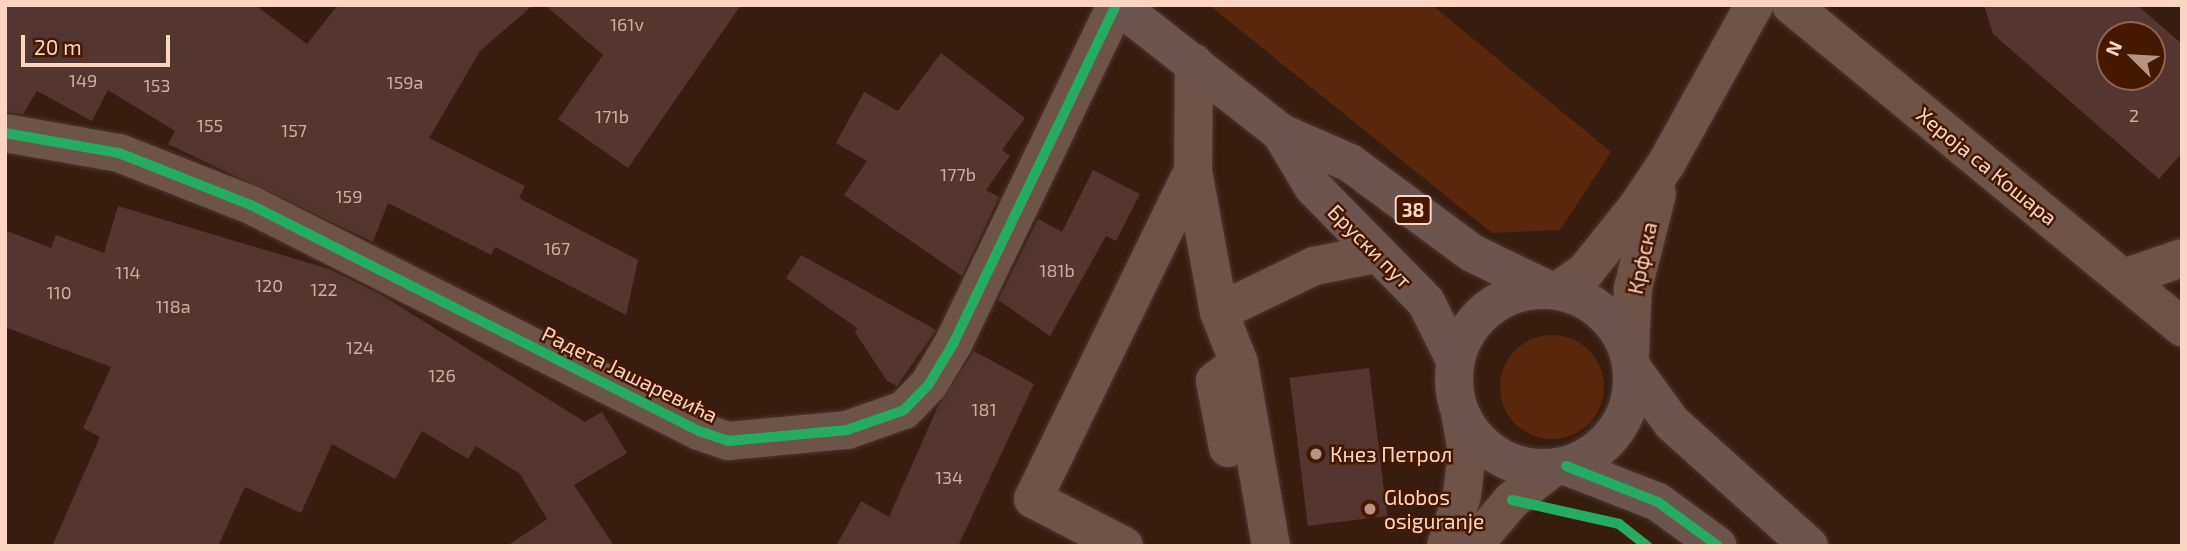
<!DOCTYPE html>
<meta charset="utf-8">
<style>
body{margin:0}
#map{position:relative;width:2187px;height:551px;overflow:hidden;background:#371d10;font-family:"Exo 2",sans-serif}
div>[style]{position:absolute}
.green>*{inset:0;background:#5a270a}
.round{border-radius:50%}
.building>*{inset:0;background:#533630;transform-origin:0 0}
.roads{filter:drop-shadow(0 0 2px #4c372e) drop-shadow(0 0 2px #4c372e)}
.minor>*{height:38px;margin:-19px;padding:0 19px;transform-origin:19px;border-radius:19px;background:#6e5448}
.major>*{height:38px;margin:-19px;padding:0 19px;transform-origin:19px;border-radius:19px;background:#6b554e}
.major>.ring{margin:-19px;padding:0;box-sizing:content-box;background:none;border:38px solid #6b554e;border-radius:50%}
.cycleway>*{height:10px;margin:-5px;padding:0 5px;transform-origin:5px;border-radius:5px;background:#26ab63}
.dots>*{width:19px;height:19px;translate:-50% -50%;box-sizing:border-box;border:4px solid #471800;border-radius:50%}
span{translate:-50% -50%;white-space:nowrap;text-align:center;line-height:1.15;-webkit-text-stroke:5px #471800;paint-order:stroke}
.number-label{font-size:18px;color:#d1ac9e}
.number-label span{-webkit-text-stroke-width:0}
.shield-label span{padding:2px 5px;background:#471800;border:2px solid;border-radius:5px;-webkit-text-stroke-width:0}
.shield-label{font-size:19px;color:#fbd4c2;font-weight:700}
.street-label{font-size:21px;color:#fbd4c2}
.poi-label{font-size:21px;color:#fbd4c2}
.left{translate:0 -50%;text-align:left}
.frame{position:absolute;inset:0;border:7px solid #fbd4c2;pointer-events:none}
.north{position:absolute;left:2096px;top:21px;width:70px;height:70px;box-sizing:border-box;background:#471800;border:2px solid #8f634e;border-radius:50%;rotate:294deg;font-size:19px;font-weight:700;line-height:28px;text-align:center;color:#fbd4c2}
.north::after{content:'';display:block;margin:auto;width:24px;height:32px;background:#b69484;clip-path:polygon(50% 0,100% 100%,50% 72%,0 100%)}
.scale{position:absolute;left:21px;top:35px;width:149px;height:32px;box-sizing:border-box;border:4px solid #fbd4c2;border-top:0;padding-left:9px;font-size:21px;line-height:24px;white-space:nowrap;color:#fbd4c2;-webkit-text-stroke:5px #471800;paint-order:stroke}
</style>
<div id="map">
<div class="green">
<i style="clip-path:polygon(1209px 5px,1432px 5px,1611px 152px,1560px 230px,1492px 233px)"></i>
<i class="round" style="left:1500px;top:335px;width:104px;height:104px"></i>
</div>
<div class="building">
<i style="clip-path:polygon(5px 5px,255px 5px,307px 44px,338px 5px,533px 5px,480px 51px,429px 138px,525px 186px,519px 198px,638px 260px,626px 315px,495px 247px,491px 255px,388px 203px,373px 242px,168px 144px,175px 131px,108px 90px,92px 121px,37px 91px,23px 114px,5px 112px)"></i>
<i style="clip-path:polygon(545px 5px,741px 5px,628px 168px,558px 119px,603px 55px)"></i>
<i style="clip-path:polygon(evenodd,1984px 5px,2137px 5px,2182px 44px,2182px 153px,2159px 179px,1993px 34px,1984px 5px,2110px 35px,2152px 35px,2152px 77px,2110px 77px,2110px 35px)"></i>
<i style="clip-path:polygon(941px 53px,1025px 118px,1002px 150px,1010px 156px,986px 190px,999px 197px,962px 276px,844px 195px,867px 161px,836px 143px,864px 92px,898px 111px)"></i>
<i style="clip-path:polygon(1093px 170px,1140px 194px,1116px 241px,1106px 236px,1050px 336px,998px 300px,1038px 219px,1062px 232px)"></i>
<i style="clip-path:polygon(118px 206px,329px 269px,380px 294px,585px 422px,602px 412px,627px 453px,574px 485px,614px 546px,507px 546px,547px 519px,520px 474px,476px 446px,468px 459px,422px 431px,395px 479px,332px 444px,301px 513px,245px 487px,218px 546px,52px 546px,100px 437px,83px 428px,111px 367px,5px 327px,5px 230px,51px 248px,56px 235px,104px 253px)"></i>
<i style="clip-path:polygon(801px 255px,936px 330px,897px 386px,887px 381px,855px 332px,857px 328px,786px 278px)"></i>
<i style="clip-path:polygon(974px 351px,1034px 384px,958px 546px,836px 546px,861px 501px,889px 517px,938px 406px)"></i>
<i style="left:1369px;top:368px;width:149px;height:80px;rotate:83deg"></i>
</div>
<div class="roads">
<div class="minor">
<i style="left:1791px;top:5px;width:507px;rotate:39.47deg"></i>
<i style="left:1194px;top:63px;width:108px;rotate:90.5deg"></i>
<i style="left:1193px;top:171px;width:143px;rotate:79.6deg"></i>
<i style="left:1219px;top:312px;width:55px;rotate:68.6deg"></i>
<i style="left:1239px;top:363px;width:186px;rotate:80.1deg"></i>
<i style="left:5px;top:133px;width:116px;rotate:10deg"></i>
<i style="left:119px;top:153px;width:142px;rotate:21.5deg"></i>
<i style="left:251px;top:205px;width:502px;rotate:26.77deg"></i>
<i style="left:699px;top:431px;width:31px;rotate:19deg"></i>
<i style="left:728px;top:441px;width:120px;rotate:-5.3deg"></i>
<i style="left:847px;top:430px;width:60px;rotate:-19.3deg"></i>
<i style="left:904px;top:410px;width:36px;rotate:-46deg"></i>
<i style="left:929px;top:384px;width:47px;rotate:-59deg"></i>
<i style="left:953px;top:344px;width:376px;rotate:-64.3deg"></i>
<i style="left:2124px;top:278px;width:61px;rotate:-19deg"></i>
<i style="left:1559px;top:290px;width:32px;rotate:-35deg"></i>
<i style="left:1585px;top:272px;width:83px;rotate:-51.3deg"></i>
<i style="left:1637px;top:207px;width:52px;rotate:-56deg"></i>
<i style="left:1666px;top:164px;width:182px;rotate:-61deg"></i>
<i style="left:1219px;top:312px;width:106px;rotate:-25.8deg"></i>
<i style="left:1314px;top:266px;width:63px;rotate:-11deg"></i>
<i style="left:1630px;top:353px;width:65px;rotate:-87.4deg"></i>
<i style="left:1633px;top:288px;width:97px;rotate:-75.7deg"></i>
<i style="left:1228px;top:448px;width:68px;rotate:-101deg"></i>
<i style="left:1215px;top:381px;width:30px;rotate:-37deg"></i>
<i style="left:1124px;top:546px;width:102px;rotate:-152.7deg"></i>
<i style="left:1033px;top:499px;width:365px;rotate:-64deg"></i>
<i style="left:1446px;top:546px;width:53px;rotate:-72.6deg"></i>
<i style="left:1462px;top:495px;width:43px;rotate:-83.4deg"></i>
<i style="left:1467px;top:452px;width:39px;rotate:-100deg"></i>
<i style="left:1473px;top:546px;width:60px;rotate:-49.7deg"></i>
<i style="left:1512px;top:500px;width:50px;rotate:-38.5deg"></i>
</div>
<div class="major">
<i style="left:1118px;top:5px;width:207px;rotate:38.1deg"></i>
<i style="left:1281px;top:133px;width:75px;rotate:23.5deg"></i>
<i style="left:1350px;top:163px;width:152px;rotate:36.4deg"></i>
<i style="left:1472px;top:253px;width:80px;rotate:25.9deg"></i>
<i style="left:1281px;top:133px;width:63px;rotate:59.3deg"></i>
<i style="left:1313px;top:187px;width:161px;rotate:45.5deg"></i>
<i style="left:1426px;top:302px;width:65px;rotate:63.4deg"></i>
<i class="ring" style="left:1454px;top:290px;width:140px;height:140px"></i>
<i style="left:1632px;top:368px;width:68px;rotate:54deg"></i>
<i style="left:1672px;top:423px;width:184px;rotate:41.9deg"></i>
<i style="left:1566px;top:466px;width:99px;rotate:21.4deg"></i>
<i style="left:1658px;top:502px;width:74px;rotate:36.3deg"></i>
</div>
</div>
<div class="cycleway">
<i style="left:5px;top:133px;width:116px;rotate:10deg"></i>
<i style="left:119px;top:153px;width:142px;rotate:21.5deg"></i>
<i style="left:251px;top:205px;width:502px;rotate:26.77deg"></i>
<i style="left:699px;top:431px;width:31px;rotate:19deg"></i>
<i style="left:728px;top:441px;width:120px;rotate:-5.3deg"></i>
<i style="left:847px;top:430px;width:60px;rotate:-19.3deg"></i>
<i style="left:904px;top:410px;width:36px;rotate:-46deg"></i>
<i style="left:929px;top:384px;width:47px;rotate:-59deg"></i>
<i style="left:953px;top:344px;width:376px;rotate:-64.3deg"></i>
<i style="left:1566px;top:466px;width:99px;rotate:21.4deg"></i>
<i style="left:1658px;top:502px;width:74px;rotate:36.3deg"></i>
<i style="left:1512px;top:500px;width:110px;rotate:12.6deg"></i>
<i style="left:1619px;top:524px;width:36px;rotate:38deg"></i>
</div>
<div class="dots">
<i style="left:1316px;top:454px;background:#b69484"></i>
<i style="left:1370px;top:509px;background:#b69484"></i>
</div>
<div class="number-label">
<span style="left:627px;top:24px">161v</span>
<span style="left:83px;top:80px">149</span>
<span style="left:405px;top:82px">159a</span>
<span style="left:157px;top:85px">153</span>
<span style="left:2134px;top:115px">2</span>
<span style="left:612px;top:116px">171b</span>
<span style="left:210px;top:125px">155</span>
<span style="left:294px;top:130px">157</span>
<span style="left:958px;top:174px">177b</span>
<span style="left:349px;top:196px">159</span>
<span style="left:557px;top:248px">167</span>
<span style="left:1057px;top:270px">181b</span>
<span style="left:128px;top:272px">114</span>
<span style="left:269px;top:285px">120</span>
<span style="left:324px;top:289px">122</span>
<span style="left:59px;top:292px">110</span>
<span style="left:173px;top:306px">118a</span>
<span style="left:360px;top:347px">124</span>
<span style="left:442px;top:375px">126</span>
<span style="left:984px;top:409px">181</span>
<span style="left:949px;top:477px">134</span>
</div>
<div class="shield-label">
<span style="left:1413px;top:210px">38</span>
</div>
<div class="street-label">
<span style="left:1987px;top:166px;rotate:39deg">Хероја са Кошара</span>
<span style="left:1370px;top:246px;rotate:45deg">Бруски пут</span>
<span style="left:1642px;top:258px;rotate:-78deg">Крфска</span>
<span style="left:630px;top:374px;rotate:26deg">Радета Јашаревића</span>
</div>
<div class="poi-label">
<span class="left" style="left:1330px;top:454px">Кнез Петрол</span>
<span class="left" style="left:1384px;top:509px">Globos<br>osiguranje</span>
</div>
<div class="frame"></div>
<div class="north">N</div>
<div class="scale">20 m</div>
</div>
